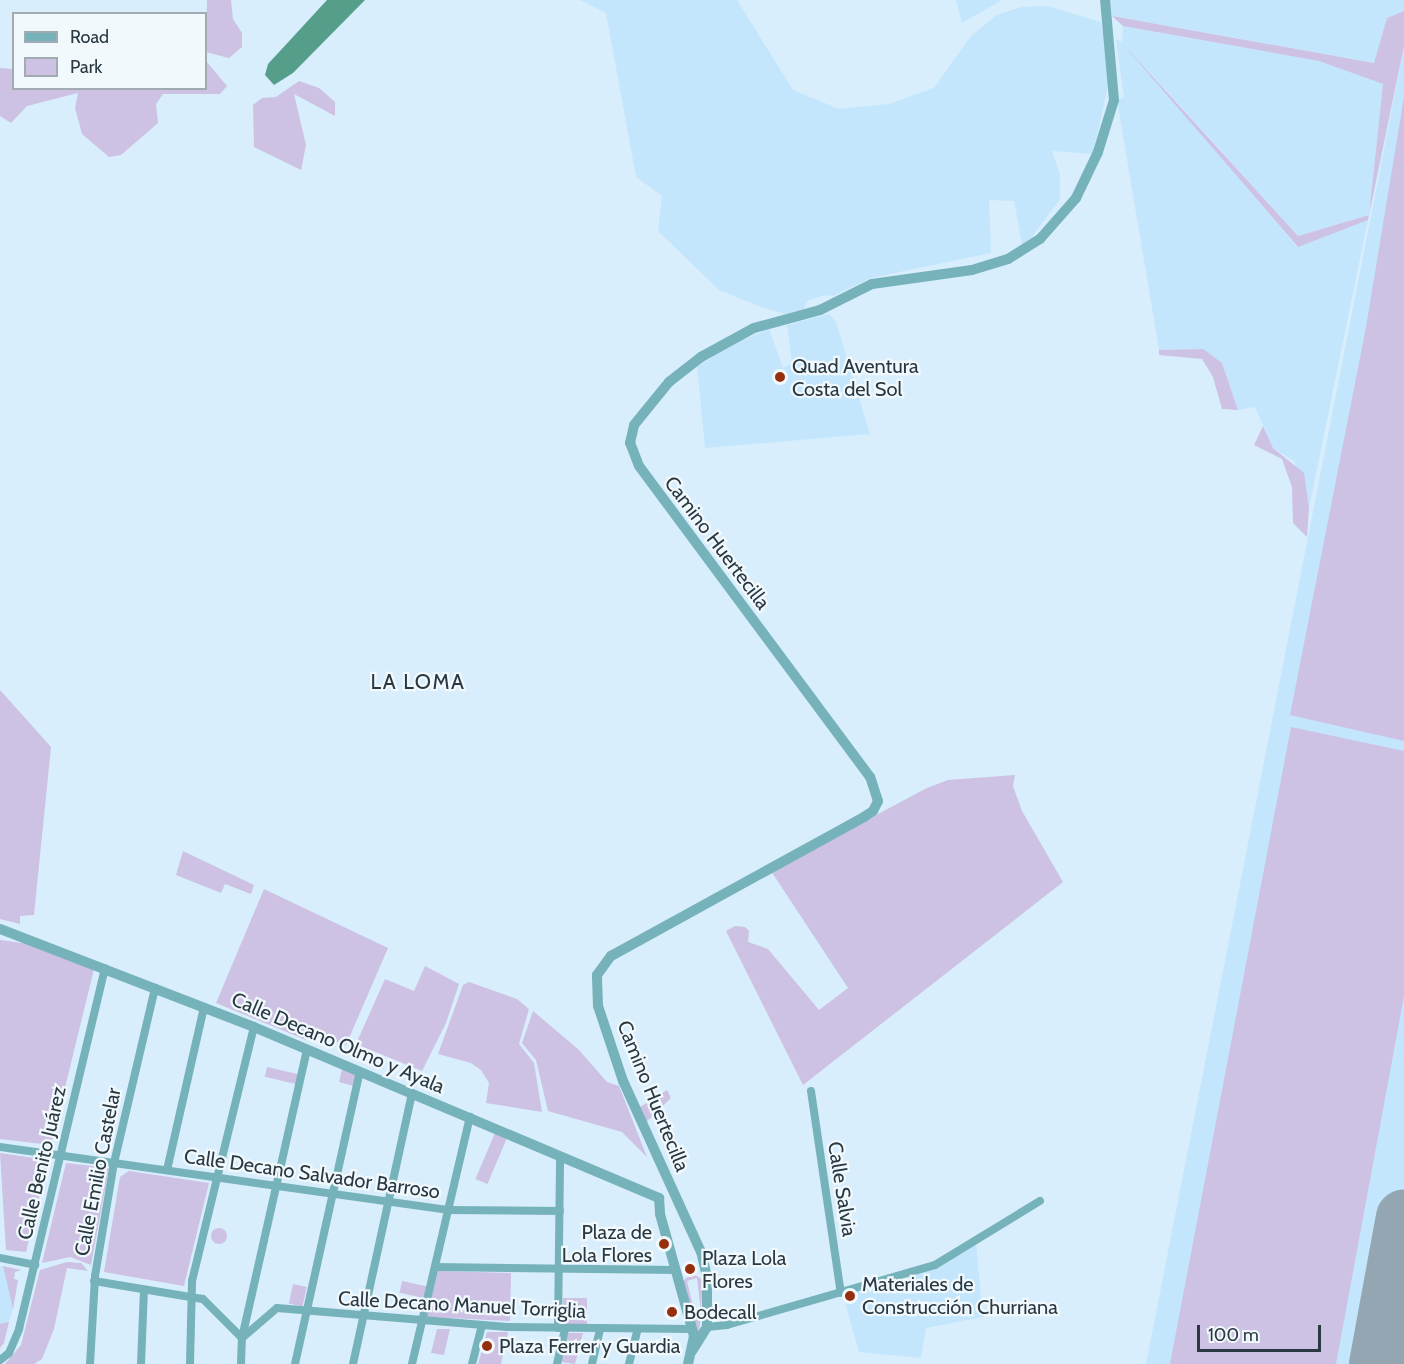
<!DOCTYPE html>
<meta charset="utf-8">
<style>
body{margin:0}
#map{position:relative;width:1404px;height:1364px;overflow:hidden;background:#d8eefc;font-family:Cabin,sans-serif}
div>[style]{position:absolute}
.built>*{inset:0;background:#c3e6fc}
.green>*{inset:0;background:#cdc1e4;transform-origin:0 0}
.round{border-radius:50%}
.water>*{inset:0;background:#559f8a}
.runway>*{height:56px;margin:-28px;padding:0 28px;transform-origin:28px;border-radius:28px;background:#93a6b2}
.minor>*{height:8px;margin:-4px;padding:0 4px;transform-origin:4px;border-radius:4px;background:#76b2ba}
.tertiary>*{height:10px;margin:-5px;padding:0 5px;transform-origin:5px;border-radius:5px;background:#76b2ba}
.dots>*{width:16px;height:16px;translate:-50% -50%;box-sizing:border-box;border:3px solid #f1f9fd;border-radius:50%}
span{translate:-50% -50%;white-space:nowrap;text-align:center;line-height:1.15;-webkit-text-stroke:4.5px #f1f9fd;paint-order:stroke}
.poi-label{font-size:20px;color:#293841}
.left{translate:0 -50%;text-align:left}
.right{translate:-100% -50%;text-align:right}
.street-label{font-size:20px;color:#293841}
.neighbourhood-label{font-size:21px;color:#293841;letter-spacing:1.5px}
.legend{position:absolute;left:12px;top:12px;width:195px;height:78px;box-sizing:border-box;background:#f1f9fd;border:2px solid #a1acb2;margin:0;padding:8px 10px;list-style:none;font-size:18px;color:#293841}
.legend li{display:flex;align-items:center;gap:12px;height:30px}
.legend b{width:30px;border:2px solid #a1acb2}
.scale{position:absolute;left:1197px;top:1325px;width:124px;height:27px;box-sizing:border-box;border:3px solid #293841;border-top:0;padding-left:8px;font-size:18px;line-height:21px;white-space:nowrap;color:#293841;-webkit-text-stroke:4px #f1f9fd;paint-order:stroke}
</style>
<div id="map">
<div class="built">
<i style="clip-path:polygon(580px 0,737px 0,793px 90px,839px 109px,889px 104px,934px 88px,971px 36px,997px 15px,1021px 7px,1047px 6px,1101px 22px,1108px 55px,1108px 85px,1093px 154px,1052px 151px,1060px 174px,1060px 199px,1031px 238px,1022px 244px,1014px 201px,989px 200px,991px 253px,871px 278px,833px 296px,824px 295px,807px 301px,804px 309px,785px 314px,761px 307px,719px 290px,658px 231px,662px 196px,636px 177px,606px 13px)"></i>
<i style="clip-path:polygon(956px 0,1002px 0,962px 23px)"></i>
<i style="clip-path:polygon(1110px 0,1404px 0,1404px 11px,1387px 18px,1375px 63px,1112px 16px)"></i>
<i style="clip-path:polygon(1123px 26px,1319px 61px,1383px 84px,1369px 215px,1298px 236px,1143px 65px,1297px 247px,1368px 220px,1309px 508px,1294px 461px,1273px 448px,1255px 407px,1238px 410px,1222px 363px,1203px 349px,1159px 350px,1117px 100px,1124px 97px,1116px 39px,1122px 42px)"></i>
<i style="clip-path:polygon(1404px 47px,1404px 1364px,1146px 1364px)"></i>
<i style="clip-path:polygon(829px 314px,836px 322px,870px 434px,705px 448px,697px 366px,738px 342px,769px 329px,783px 368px,792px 363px,787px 325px)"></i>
<i style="clip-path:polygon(976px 1244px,983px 1317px,926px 1328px,921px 1358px,859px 1352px,843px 1295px,906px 1280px)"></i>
<i style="clip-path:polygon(0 1266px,21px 1270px,15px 1272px,14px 1279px,18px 1280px,13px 1309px,0 1348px)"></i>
</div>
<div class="green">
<i style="clip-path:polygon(207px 0,231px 0,233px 19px,242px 33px,242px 47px,229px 58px,206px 52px)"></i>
<i style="clip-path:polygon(1404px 11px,1404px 46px,1368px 220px,1298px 247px,1122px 43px,1298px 236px,1369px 215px,1383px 84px,1319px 61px,1123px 26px,1112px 16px,1374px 63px,1387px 18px)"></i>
<i style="clip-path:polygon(206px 61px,227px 86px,220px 94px,163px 94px,156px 104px,158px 123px,121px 155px,109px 157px,82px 134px,75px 108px,78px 93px,27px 106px,11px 123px,0 116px,0 68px,13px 69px,14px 88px,206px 88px)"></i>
<i style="clip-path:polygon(299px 81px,319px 88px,335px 102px,335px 116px,294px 94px,306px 145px,301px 170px,254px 147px,253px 105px,262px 98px,276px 97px)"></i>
<i style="clip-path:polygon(1404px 97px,1404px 741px,1290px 715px,1366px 327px)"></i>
<i style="clip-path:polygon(1203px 349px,1222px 363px,1238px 410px,1222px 409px,1213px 377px,1202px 359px,1159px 355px,1159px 350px)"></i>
<i style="clip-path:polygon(1263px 426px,1273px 448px,1304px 473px,1309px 508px,1307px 537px,1293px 523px,1292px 487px,1282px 459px,1254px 445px)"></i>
<i style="clip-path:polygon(0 690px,51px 747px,34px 915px,20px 916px,20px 924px,0 919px)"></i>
<i style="clip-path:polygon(1291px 727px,1404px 751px,1404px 996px,1336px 1364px,1170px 1364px)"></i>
<i style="clip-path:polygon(1015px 775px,1013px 786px,1022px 811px,1063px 882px,803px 1085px,726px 931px,735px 926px,745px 927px,749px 931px,748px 942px,768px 949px,819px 1010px,848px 988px,771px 871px,927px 788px,948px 780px)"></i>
<i style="clip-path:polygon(183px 851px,254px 885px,251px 894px,225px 884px,221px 893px,176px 875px)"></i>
<i style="clip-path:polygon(264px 889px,388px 948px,346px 1045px,313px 1035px,306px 1040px,216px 1003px)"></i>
<i style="clip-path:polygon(0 940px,30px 944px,94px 969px,51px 1145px,0 1139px)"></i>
<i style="clip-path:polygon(425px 966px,459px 984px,446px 1023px,422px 1071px,356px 1044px,385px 979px,414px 991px)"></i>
<i style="clip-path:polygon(469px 982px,517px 999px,529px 1009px,519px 1044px,534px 1063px,542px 1112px,486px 1103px,489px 1083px,481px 1070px,471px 1063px,438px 1054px,463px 985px)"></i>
<i style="clip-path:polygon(533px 1011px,578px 1049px,607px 1082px,619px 1086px,647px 1157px,622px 1132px,548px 1111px,536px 1060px,522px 1043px)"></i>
<i style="left:267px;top:1067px;width:32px;height:10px;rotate:13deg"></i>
<i style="clip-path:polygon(342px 1069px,356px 1075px,354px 1086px,339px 1082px)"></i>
<i style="clip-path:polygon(667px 1090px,671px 1098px,646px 1122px,640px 1107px)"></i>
<i style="left:495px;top:1133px;width:13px;height:50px;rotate:23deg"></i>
<i style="clip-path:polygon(0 1153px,48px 1160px,26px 1252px,6px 1250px)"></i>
<i style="clip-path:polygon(66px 1163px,109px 1168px,91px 1265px,70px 1257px,42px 1263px)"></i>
<i style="clip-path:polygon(129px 1171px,209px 1183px,184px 1286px,104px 1272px,120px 1177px)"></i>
<i class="round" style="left:211px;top:1228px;width:16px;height:16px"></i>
<i style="clip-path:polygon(67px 1262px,81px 1263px,88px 1271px,67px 1268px,54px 1329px,42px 1359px,34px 1364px,5px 1364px,21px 1345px,40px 1270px)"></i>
<i style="clip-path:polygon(3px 1266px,21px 1270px,15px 1272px,14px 1279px,18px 1280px,13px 1309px)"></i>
<i style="clip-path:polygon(438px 1271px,511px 1273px,510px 1321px,427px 1317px)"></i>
<i style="clip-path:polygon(evenodd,692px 1273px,703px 1280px,699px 1338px,683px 1281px,692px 1273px,697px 1278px,701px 1312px,695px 1314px,687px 1281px,697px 1278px)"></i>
<i style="left:402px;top:1281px;width:25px;height:12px;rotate:12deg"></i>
<i style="left:293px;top:1284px;width:14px;height:20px;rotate:12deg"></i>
<i style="left:563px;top:1298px;width:24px;height:26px"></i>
<i style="clip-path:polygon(9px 1322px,4px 1343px,0 1348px,0 1324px)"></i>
<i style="clip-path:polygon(437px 1329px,450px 1329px,444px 1355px,431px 1353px)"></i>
<i style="clip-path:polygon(487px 1332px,508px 1332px,501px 1364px,478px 1364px)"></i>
<i style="clip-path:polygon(568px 1333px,583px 1333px,575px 1364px,561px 1362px)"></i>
</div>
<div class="water">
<i style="clip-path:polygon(327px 0,365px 0,293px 73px,274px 85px,265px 75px,268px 64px)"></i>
</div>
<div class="runway">
<i style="left:1377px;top:1364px;width:149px;rotate:-79.6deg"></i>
</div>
<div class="minor">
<i style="left:811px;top:1091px;width:204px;rotate:81.6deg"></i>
<i style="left:0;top:1147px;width:452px;rotate:8deg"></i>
<i style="left:448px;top:1210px;width:112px;rotate:0.5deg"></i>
<i style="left:167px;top:1170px;width:167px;rotate:-77.2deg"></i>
<i style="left:0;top:1258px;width:36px;rotate:11deg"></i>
<i style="left:435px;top:1267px;width:241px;rotate:0.7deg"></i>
<i style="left:94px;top:1281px;width:110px;rotate:9.4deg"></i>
<i style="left:203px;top:1299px;width:55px;rotate:45deg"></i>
<i style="left:707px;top:1327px;width:20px;rotate:-6deg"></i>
<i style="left:727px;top:1325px;width:216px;rotate:-16.1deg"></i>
<i style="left:935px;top:1265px;width:123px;rotate:-31.4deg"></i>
<i style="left:558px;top:1328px;width:171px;rotate:-89.3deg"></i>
<i style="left:242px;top:1338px;width:46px;rotate:-40.6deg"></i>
<i style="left:277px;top:1308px;width:231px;rotate:4.7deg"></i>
<i style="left:507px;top:1327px;width:185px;rotate:0.6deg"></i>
<i style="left:0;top:1360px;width:11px;rotate:-38deg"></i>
<i style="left:9px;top:1353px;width:26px;rotate:-67deg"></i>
<i style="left:19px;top:1329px;width:371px;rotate:-76.6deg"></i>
<i style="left:90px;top:1364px;width:88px;rotate:-86.7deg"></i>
<i style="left:95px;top:1276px;width:115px;rotate:-80.5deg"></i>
<i style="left:114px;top:1163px;width:180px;rotate:-76.8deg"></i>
<i style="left:141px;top:1364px;width:74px;rotate:-87.7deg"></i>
<i style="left:190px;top:1364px;width:83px;rotate:-88.6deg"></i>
<i style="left:192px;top:1281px;width:261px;rotate:-76.3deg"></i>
<i style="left:241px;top:1364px;width:26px;rotate:-88deg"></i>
<i style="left:242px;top:1338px;width:296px;rotate:-77.3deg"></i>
<i style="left:295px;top:1364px;width:299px;rotate:-77.5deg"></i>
<i style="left:353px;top:1364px;width:277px;rotate:-77.7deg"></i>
<i style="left:412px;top:1364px;width:254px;rotate:-76.8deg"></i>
<i style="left:472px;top:1364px;width:40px;rotate:-75.6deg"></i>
<i style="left:557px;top:1364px;width:37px;rotate:-77deg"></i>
<i style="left:592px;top:1364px;width:36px;rotate:-77deg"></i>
<i style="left:629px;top:1364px;width:36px;rotate:-76deg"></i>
</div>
<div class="tertiary">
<i style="left:0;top:929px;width:272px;rotate:21.1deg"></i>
<i style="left:254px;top:1027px;width:440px;rotate:22.9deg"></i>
<i style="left:659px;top:1198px;width:16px;rotate:86deg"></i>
<i style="left:660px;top:1214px;width:127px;rotate:74.4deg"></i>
<i style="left:694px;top:1336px;width:29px;rotate:102deg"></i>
<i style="left:692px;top:1351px;width:28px;rotate:-58deg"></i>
<i style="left:707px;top:1327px;width:50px;rotate:-90deg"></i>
<i style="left:707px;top:1277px;width:26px;rotate:-103deg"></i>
<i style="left:701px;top:1252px;width:188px;rotate:-114.5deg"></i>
<i style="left:623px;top:1081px;width:79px;rotate:-108.4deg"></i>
<i style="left:598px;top:1006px;width:31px;rotate:-92deg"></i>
<i style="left:597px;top:975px;width:24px;rotate:-54deg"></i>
<i style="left:611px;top:956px;width:289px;rotate:-28.8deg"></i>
<i style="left:864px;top:817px;width:11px;rotate:-34deg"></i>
<i style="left:873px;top:811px;width:11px;rotate:-63deg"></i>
<i style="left:878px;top:801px;width:25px;rotate:-108deg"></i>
<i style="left:870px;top:777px;width:387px;rotate:-126.6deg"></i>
<i style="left:639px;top:466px;width:25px;rotate:-111deg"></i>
<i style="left:630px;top:443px;width:18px;rotate:-77deg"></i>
<i style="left:634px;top:425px;width:55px;rotate:-50.9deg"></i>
<i style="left:669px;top:382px;width:41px;rotate:-38deg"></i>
<i style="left:701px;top:357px;width:60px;rotate:-28.7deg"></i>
<i style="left:754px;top:328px;width:68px;rotate:-15.3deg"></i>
<i style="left:820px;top:310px;width:58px;rotate:-26.6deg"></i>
<i style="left:872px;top:284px;width:101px;rotate:-8deg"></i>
<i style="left:972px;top:270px;width:38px;rotate:-17deg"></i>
<i style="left:1008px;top:259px;width:38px;rotate:-32deg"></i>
<i style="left:1040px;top:239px;width:55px;rotate:-48.7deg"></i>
<i style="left:1076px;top:198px;width:51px;rotate:-64.4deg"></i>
<i style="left:1098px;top:152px;width:54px;rotate:-72.9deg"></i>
<i style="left:1114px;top:100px;width:100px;rotate:-95.1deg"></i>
</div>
<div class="dots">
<i style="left:780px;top:377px;background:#962f0e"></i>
<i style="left:664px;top:1244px;background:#962f0e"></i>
<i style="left:690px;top:1269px;background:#962f0e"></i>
<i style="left:850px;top:1296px;background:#962f0e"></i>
<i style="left:672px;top:1312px;background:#962f0e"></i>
<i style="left:487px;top:1346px;background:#962f0e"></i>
</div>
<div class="poi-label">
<span class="left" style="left:792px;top:378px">Quad Aventura<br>Costa del Sol</span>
<span class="right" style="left:652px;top:1244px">Plaza de<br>Lola Flores</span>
<span class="left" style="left:702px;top:1270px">Plaza Lola<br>Flores</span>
<span class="left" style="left:862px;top:1296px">Materiales de<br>Construcción Churriana</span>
<span class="left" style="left:684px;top:1312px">Bodecall</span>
<span class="left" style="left:499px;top:1346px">Plaza Ferrer y Guardia</span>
</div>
<div class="street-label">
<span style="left:717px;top:543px;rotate:53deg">Camino Huertecilla</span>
<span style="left:338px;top:1043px;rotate:23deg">Calle Decano Olmo y Ayala</span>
<span style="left:653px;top:1096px;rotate:68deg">Camino Huertecilla</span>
<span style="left:42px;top:1163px;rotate:-77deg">Calle Benito Juárez</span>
<span style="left:98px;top:1172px;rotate:-79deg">Calle Emilio Castelar</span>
<span style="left:312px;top:1174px;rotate:8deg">Calle Decano Salvador Barroso</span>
<span style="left:842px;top:1189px;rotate:81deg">Calle Salvia</span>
<span style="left:462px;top:1305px;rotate:3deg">Calle Decano Manuel Torriglia</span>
</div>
<div class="neighbourhood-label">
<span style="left:418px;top:682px">LA LOMA</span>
</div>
<ul class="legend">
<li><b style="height:8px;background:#76b2ba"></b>Road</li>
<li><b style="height:16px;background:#cdc1e4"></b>Park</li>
</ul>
<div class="scale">100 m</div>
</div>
